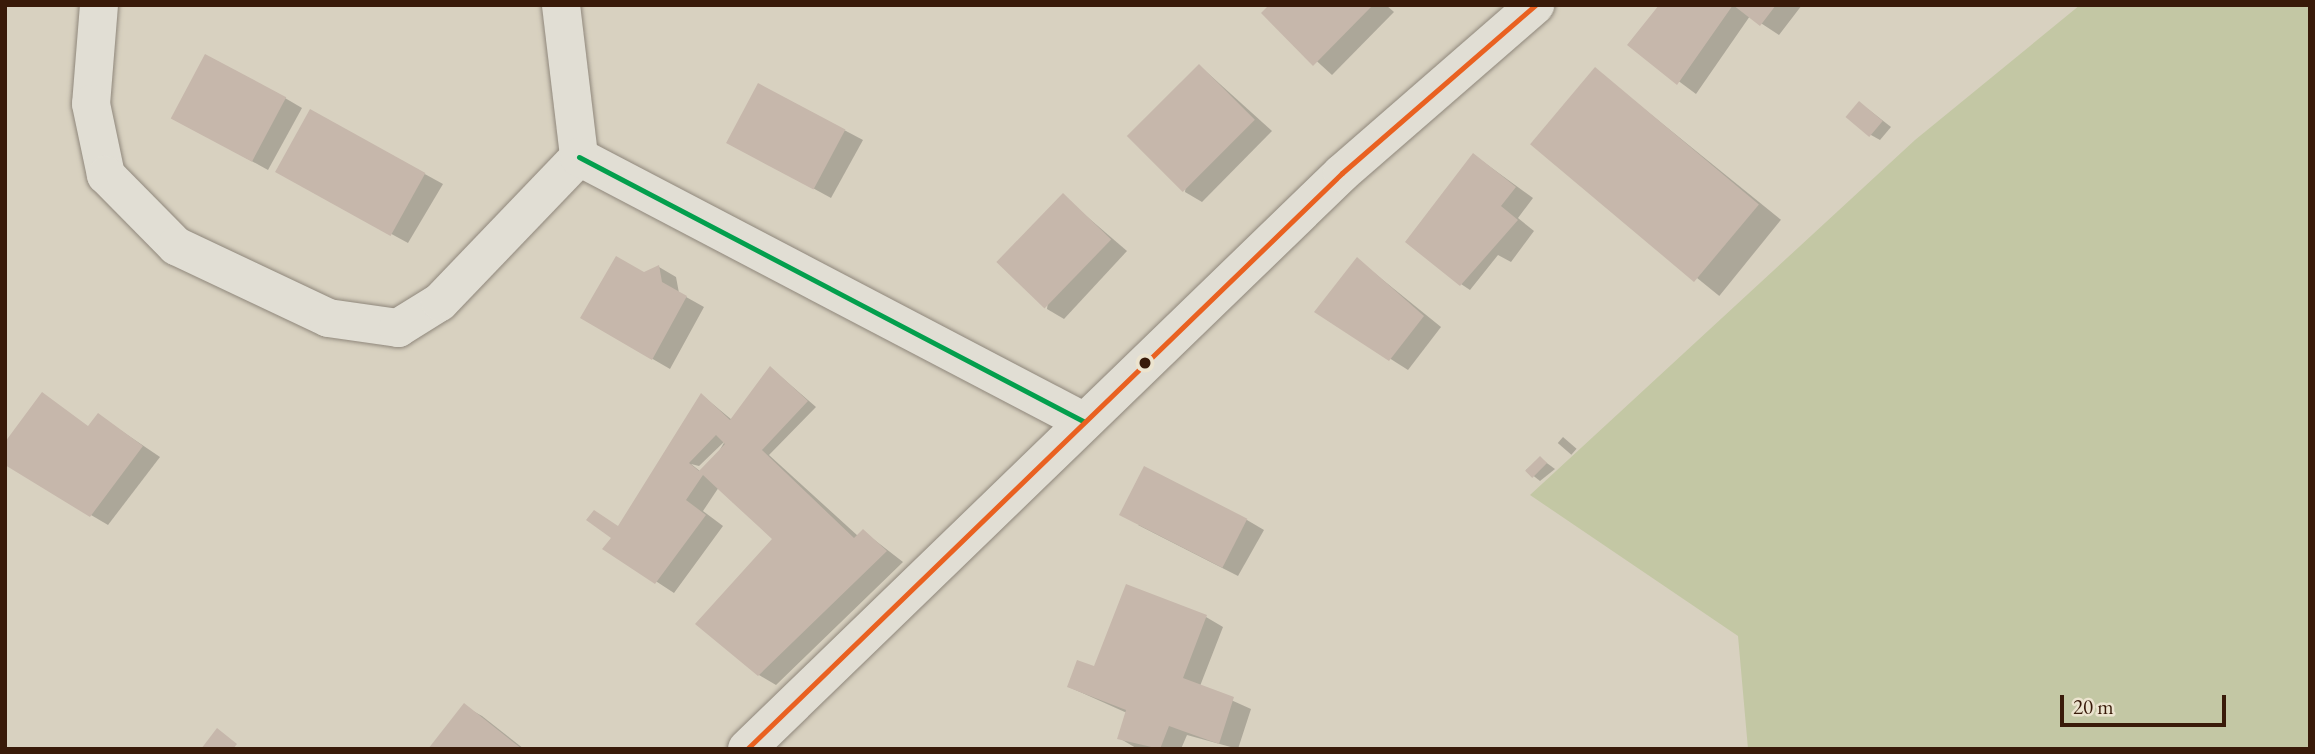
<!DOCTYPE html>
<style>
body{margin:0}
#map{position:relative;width:2315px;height:754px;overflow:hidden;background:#d8d1c0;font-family:"EB Garamond",serif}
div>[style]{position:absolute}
.green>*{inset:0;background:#c3c7a4}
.shadow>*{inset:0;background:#0003;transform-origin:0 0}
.building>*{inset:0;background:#c6b7ab;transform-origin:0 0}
.roads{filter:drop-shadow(0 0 2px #8f877b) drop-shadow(0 0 2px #8f877b)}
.minor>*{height:38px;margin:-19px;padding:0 19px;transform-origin:19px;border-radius:19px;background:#e1ded4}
.bus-1>*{height:5px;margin:-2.5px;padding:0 2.5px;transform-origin:2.5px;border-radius:2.5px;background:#039f4d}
.bus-2>*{height:5px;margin:-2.5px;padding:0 2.5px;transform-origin:2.5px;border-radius:2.5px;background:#e96121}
.dots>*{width:19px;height:19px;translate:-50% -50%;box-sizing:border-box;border:4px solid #ece4cf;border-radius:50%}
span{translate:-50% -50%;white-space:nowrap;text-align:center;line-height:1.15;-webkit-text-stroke:7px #ece4cf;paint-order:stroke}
.frame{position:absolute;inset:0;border:7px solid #391a09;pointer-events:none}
.scale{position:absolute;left:2060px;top:695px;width:166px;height:32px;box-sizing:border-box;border:4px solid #391a09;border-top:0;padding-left:9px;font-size:21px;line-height:24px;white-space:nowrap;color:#391a09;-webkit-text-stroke:5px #ece4cf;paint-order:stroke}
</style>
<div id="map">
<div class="green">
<i style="clip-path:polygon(2080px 5px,2310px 5px,2310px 749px,1748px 749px,1738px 636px,1530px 495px,1915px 140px)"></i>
</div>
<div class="shadow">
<i style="clip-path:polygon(1271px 5px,1386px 5px,1394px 12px,1332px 75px,1264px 13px)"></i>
<i style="clip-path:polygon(1661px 5px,1802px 5px,1779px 35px,1750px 16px,1696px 94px,1630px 45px)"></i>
<i style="clip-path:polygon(1200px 66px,1272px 131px,1202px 202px,1185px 192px)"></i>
<i style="left:1596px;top:70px;width:238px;height:98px;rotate:39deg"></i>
<i style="clip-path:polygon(759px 85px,863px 140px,831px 198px,747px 152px)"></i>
<i style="clip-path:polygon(285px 98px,302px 108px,268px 170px,190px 127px)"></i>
<i style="clip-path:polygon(1868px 109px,1891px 127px,1880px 140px,1871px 135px)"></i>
<i style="clip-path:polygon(310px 111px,443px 184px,408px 243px,294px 181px)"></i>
<i style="clip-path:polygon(1474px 155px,1533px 198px,1518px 218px,1534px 231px,1511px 262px,1498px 255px,1470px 290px,1461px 284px)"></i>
<i style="clip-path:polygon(1063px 196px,1127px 251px,1064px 319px,1047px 309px)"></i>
<i style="clip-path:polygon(1357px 259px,1441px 327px,1408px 370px,1317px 312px)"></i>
<i style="clip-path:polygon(659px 267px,676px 277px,679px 293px,704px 307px,670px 369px,582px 318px)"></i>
<i style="clip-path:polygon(evenodd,771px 368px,816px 407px,769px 455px,858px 536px,863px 531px,903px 562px,776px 685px,759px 675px,775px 539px,719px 487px,703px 511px,723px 526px,674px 593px,605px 548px,702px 395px,732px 420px,771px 368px,725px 441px,705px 475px,691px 464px,699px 466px,725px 441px)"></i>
<i style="clip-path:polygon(98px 415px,160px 457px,108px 525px,91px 515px,89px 428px)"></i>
<i style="left:1563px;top:437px;width:18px;height:8px;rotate:41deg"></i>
<i style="clip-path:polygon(1540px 458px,1555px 469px,1540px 481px,1526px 470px)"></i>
<i style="clip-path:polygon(1247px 520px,1264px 530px,1238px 576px,1138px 525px)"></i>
<i style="clip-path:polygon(1206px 617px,1223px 627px,1200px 686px,1251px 709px,1238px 749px,1187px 735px,1181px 749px,1136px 748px,1119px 738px,1127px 713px,1069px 687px)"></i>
<i style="clip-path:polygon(464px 706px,482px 716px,524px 749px,430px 749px)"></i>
</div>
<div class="building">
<i style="clip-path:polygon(1269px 5px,1373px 5px,1313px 66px,1261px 13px)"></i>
<i style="clip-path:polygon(1659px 5px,1776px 5px,1760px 26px,1733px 5px,1677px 85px,1627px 45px)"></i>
<i style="left:205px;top:54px;width:92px;height:73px;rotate:28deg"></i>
<i style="left:1199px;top:64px;width:79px;height:102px;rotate:45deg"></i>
<i style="left:1595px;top:67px;width:214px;height:101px;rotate:40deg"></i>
<i style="left:758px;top:83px;width:99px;height:68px;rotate:28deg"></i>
<i style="left:1859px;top:101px;width:31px;height:21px;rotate:40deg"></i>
<i style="left:310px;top:109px;width:132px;height:72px;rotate:29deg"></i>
<i style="clip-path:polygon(1473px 153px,1516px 187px,1501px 206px,1518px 220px,1460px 286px,1405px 242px)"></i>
<i style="left:1063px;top:193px;width:67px;height:96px;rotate:44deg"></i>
<i style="clip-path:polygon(616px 256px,644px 272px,659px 265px,662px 282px,687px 296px,652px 360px,580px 318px)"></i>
<i style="clip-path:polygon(1357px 257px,1424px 316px,1389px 361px,1314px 312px)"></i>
<i style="clip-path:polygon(evenodd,770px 366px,808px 401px,762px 450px,854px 538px,863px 529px,887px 551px,758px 676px,695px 624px,772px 539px,720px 491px,703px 475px,686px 500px,706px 515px,655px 584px,602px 549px,611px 538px,586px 520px,594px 510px,618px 526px,701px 393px,730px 420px,770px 366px,716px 435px,725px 444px,699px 471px,689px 463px,716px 435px)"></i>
<i style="clip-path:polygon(42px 392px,88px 426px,98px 413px,143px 446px,90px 517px,5px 465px,5px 442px)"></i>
<i style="left:1540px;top:456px;width:10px;height:21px;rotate:45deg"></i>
<i style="left:1144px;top:466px;width:116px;height:55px;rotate:27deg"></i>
<i style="clip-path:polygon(1126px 584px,1207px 615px,1183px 678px,1234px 697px,1219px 744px,1169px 726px,1160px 749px,1117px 739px,1126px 710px,1067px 687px,1077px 660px,1094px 666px)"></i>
<i style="clip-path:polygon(464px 703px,522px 749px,428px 749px)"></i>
<i style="clip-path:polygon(217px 728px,237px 744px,233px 749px,201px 749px)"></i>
</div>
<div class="roads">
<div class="minor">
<i style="left:99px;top:5px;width:99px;rotate:94.6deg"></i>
<i style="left:91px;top:104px;width:73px;rotate:78.1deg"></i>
<i style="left:106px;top:175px;width:100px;rotate:45.4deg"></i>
<i style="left:176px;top:246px;width:168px;rotate:25.3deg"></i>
<i style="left:328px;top:318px;width:71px;rotate:8.1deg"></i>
<i style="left:398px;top:328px;width:49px;rotate:-31.8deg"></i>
<i style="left:440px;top:302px;width:201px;rotate:-46.2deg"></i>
<i style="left:561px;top:5px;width:153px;rotate:83.2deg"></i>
<i style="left:579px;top:157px;width:569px;rotate:27.65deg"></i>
<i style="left:747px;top:749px;width:828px;rotate:-44.07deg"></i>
<i style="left:1342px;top:173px;width:256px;rotate:-41deg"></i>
</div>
</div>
<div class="bus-1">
<i style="left:579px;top:157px;width:569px;rotate:27.65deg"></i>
</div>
<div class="bus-2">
<i style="left:747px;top:749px;width:828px;rotate:-44.07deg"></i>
<i style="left:1342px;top:173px;width:256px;rotate:-41deg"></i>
</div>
<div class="dots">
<i style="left:1145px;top:363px;background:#391a09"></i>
</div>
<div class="frame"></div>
<div class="scale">20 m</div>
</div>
